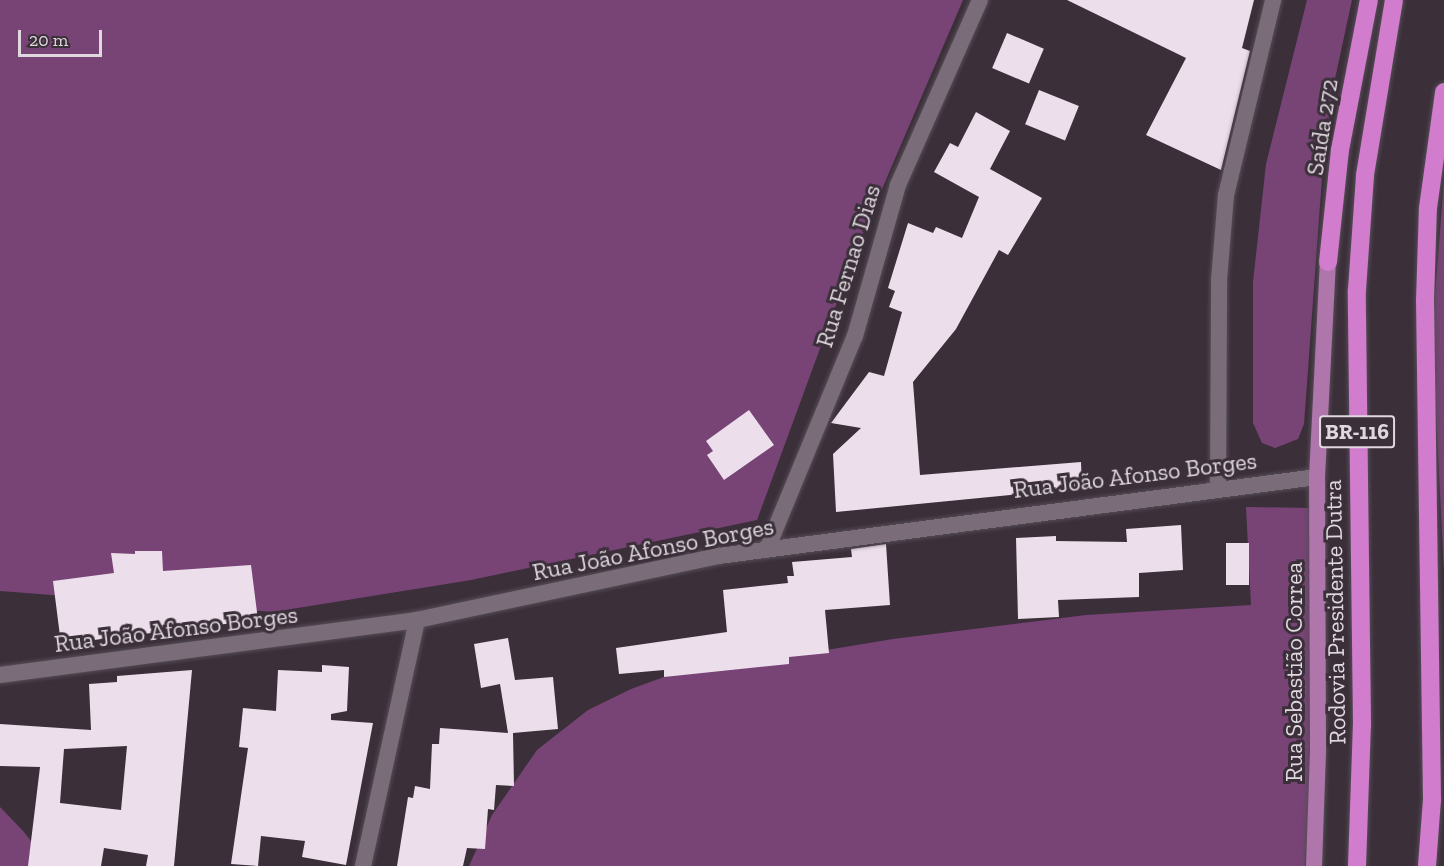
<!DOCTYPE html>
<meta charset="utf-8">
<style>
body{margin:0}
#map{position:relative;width:1444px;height:866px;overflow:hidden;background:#3b2f3a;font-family:"Zilla Slab",serif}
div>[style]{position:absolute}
.green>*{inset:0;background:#784476}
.building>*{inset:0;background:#eddeec;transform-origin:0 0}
.roads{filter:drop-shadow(0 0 2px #564d56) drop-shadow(0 0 2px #564d56)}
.minor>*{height:16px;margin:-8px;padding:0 8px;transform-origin:8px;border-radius:8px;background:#7a6d79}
.primary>*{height:16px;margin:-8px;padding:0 8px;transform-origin:8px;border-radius:8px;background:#ae76ab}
.motorway>*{height:18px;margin:-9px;padding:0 9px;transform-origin:9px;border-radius:9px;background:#d17ccd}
span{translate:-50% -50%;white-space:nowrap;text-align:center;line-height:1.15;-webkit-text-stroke:6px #3b2f3a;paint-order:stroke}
.shield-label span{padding:2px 4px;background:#3b2f3a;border:2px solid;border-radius:4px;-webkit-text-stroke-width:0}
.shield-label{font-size:22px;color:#dfd8de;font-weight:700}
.street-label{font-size:24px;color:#dfd8de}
.scale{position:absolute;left:18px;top:30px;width:84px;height:27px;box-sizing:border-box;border:3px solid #dfd8de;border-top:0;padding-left:8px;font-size:18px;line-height:21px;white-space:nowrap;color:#dfd8de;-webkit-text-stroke:4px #3b2f3a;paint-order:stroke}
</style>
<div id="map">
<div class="green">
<i style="clip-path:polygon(0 0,963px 0,858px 245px,757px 520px,471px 580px,273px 612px,0 591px)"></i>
<i style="clip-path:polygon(1307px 0,1352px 0,1333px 88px,1322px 178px,1304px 424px,1298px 439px,1275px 448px,1262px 443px,1253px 423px,1253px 282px,1266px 164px)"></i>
<i style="clip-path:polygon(1444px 179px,1444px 572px,1432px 335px)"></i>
<i style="clip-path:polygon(1246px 507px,1311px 508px,1310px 793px,1305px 866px,469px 866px,492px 815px,537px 750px,588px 710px,631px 689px,664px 677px,893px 639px,1086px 615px,1251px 605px)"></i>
<i style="clip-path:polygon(0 807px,24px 832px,50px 866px,0 866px)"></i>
</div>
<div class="building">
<i style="clip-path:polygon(1067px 0,1254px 0,1242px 48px,1250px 51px,1221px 170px,1146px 135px,1186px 58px)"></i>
<i style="left:1007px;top:33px;width:40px;height:38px;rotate:23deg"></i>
<i style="left:1039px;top:90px;width:43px;height:37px;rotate:22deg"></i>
<i style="clip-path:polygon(976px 112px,1010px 131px,990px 169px,1042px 198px,1008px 255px,999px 250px,956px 329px,913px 382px,920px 475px,1081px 462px,1082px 488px,836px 512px,833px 454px,861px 428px,831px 423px,869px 372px,884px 376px,902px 312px,889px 307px,895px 291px,888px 288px,908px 223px,933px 233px,936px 227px,962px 238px,979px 197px,934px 172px,950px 143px,958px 147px)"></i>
<i style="clip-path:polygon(749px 410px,774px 445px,724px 480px,707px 455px,713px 451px,706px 441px)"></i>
<i style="clip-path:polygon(1181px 525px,1183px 570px,1139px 573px,1139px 597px,1058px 600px,1059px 617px,1018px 619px,1016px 538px,1056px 536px,1056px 541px,1127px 542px,1126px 529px)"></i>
<i style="left:1249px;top:543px;width:42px;height:23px;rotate:90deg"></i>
<i style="clip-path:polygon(886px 544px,890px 605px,825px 610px,829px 653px,789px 657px,789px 664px,664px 677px,664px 670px,619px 674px,616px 648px,727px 632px,723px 590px,788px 583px,787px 576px,794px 576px,792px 562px,852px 557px,851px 549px)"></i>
<i style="clip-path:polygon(135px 551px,162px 551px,163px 571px,251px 565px,258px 620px,61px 644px,53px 581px,114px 573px,111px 553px,135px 554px)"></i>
<i style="clip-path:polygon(508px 638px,515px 680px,553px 677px,558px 729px,513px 733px,514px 786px,496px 785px,494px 810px,488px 809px,485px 849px,467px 848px,463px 866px,397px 866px,408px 797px,413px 798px,415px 786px,430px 789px,432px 744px,439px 744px,440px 728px,508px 733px,500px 684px,481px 688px,474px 644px)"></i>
<i style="clip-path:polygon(322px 665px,349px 667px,347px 711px,331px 714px,331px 720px,373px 723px,346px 865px,302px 857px,305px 841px,261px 836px,258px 866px,231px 864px,248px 748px,239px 747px,243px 708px,276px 711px,278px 670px,322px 672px)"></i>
<i style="clip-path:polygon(evenodd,192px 670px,174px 866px,146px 866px,148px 855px,104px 848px,101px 866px,28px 866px,40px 767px,0 766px,0 724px,91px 730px,89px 684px,117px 682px,117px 676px,192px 670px,127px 746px,121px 810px,60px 803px,64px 749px,127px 746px)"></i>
</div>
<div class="roads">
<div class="minor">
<i style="left:1218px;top:488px;width:208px;rotate:-89.7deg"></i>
<i style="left:1219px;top:280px;width:85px;rotate:-85.3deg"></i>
<i style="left:1226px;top:195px;width:201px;rotate:-76.4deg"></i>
<i style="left:767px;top:549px;width:230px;rotate:-67.6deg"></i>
<i style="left:855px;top:336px;width:157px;rotate:-74.1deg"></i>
<i style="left:898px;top:185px;width:202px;rotate:-66.1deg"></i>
<i style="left:0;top:675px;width:421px;rotate:-7.5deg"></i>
<i style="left:417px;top:620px;width:309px;rotate:-12deg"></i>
<i style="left:719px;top:556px;width:603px;rotate:-7.53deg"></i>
<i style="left:363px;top:866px;width:252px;rotate:-77.6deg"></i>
</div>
<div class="primary">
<i style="left:1314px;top:866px;width:115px;rotate:-88deg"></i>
<i style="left:1318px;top:751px;width:274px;rotate:-90.2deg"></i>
<i style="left:1317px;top:477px;width:215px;rotate:-87.1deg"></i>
</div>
<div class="motorway">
<i style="left:1328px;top:262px;width:113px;rotate:-83.9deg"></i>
<i style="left:1340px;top:150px;width:153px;rotate:-79.1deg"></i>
<i style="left:1357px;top:866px;width:142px;rotate:-88deg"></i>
<i style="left:1362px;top:724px;width:434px;rotate:-90.7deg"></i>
<i style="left:1357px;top:290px;width:115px;rotate:-86deg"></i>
<i style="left:1365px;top:175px;width:177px;rotate:-80.6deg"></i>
<i style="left:1427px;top:866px;width:66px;rotate:-85.7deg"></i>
<i style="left:1432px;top:800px;width:499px;rotate:-90.8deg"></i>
<i style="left:1425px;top:301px;width:93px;rotate:-88.2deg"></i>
<i style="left:1428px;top:208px;width:117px;rotate:-82.1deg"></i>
</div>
</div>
<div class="shield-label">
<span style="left:1357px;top:432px">BR-116</span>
</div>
<div class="street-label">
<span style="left:1322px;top:127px;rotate:-81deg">Saída 272</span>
<span style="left:848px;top:266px;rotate:-73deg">Rua Fernao Dias</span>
<span style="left:1135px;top:475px;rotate:-7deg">Rua João Afonso Borges</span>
<span style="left:653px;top:549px;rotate:-11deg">Rua João Afonso Borges</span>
<span style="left:1335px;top:612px;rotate:-91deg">Rodovia Presidente Dutra</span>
<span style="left:176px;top:629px;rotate:-7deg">Rua João Afonso Borges</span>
<span style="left:1294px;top:672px;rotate:-90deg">Rua Sebastião Correa</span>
</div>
<div class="scale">20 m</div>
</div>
